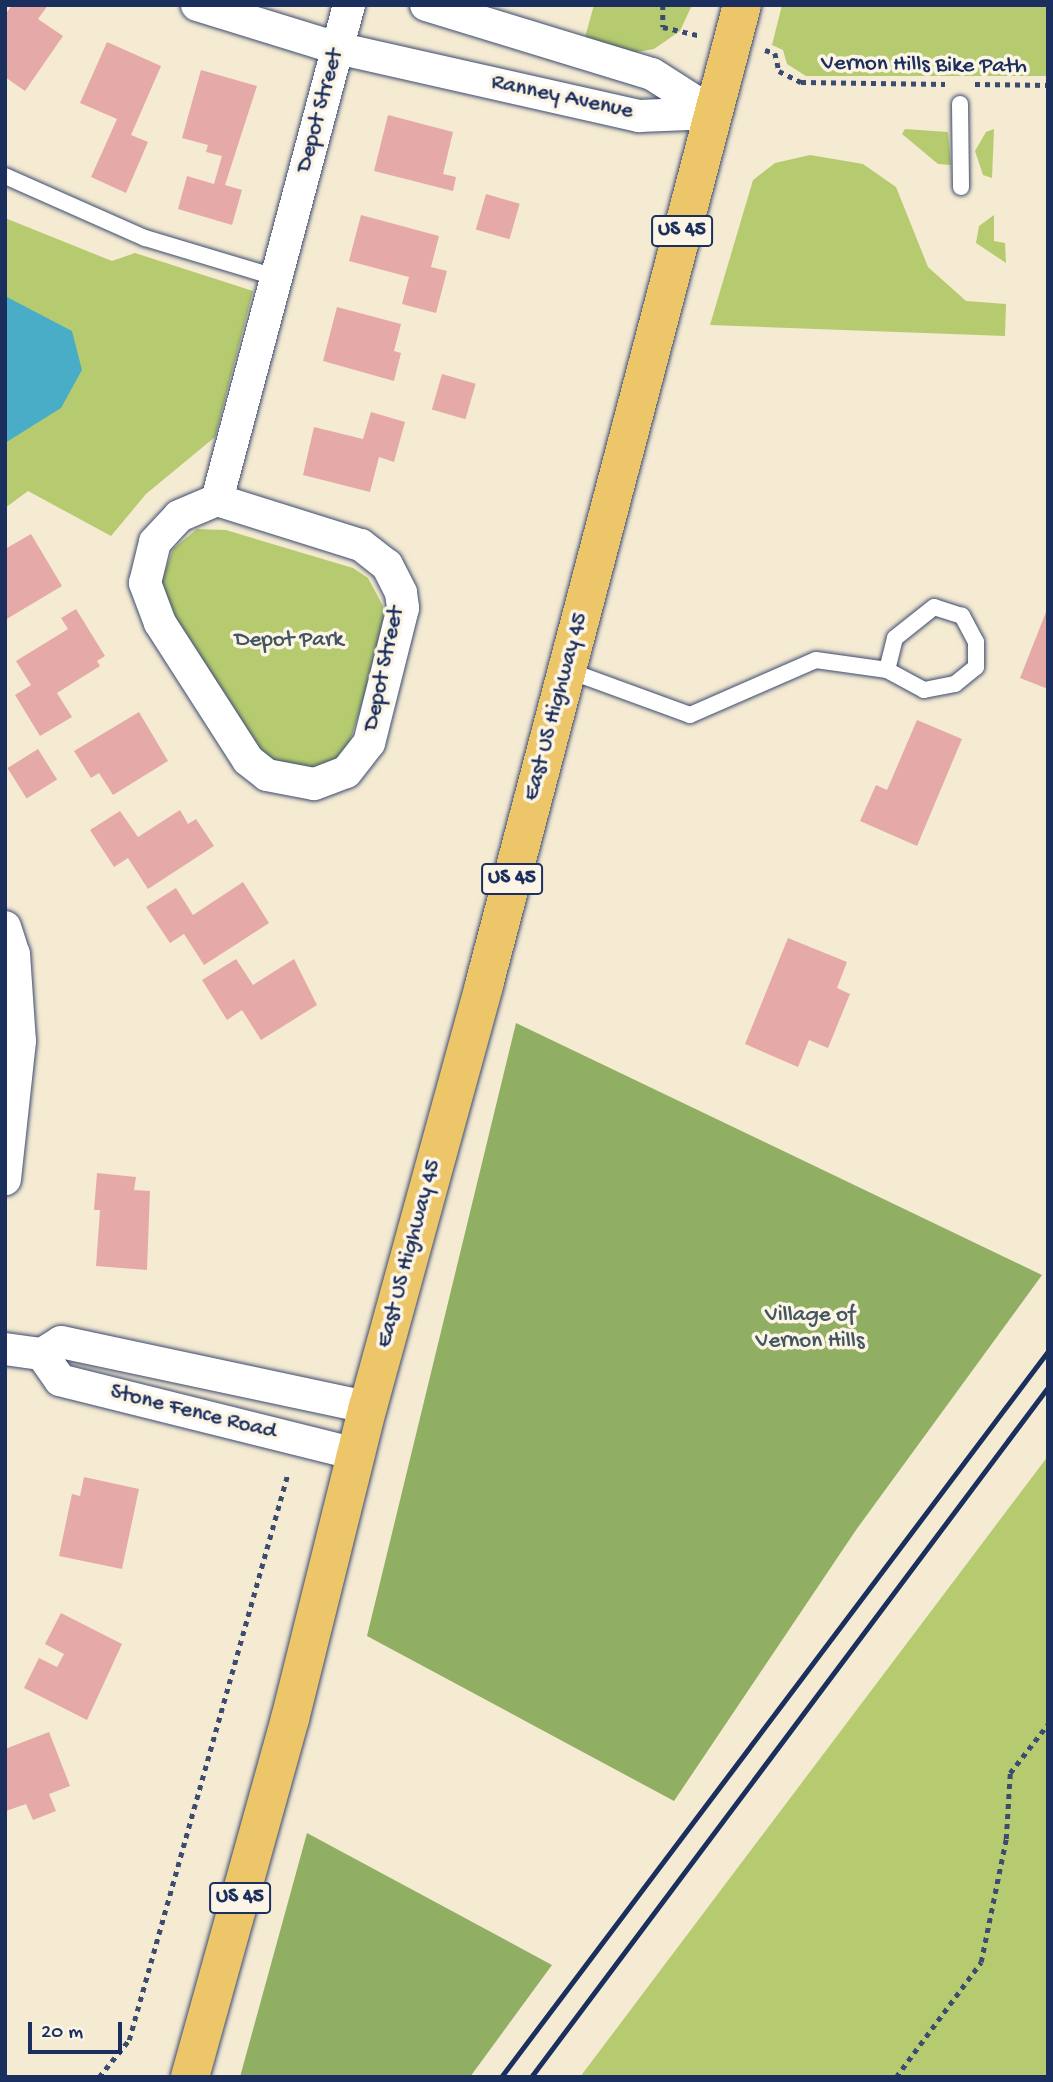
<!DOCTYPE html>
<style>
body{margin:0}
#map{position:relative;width:1053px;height:2082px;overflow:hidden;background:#f5ebd3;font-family:"Gochi Hand",sans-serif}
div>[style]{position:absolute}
.green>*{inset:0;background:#b6cb6f}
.forest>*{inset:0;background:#90af62}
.water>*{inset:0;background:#49adc8}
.building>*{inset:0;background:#e5aaa7;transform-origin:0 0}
.path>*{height:4.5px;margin-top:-2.25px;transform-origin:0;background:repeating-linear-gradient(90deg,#3c4b70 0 5px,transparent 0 10px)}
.roads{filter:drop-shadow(0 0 2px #3c4b70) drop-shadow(0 0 2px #3c4b70)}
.service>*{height:16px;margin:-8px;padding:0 8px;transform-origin:8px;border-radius:8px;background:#fff}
.minor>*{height:32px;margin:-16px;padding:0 16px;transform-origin:16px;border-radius:16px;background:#fff}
.primary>*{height:38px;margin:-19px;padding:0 19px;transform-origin:19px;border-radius:19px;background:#ecc669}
.rail>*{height:5px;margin:-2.5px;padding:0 2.5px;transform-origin:2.5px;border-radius:2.5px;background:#1b2f5e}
span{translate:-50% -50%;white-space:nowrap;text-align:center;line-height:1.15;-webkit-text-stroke:7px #fcf5e5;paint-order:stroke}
.shield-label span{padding:2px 5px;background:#fcf5e5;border:2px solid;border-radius:5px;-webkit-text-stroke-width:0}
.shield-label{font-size:21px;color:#1b2f5e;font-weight:700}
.street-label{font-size:23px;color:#1b2f5e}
.park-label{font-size:23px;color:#425662}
.frame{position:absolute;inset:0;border:7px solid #1b2f5e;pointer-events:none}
.scale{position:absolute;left:28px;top:2022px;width:94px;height:32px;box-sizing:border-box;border:4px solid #1b2f5e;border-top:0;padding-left:9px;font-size:21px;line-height:24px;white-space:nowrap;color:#1b2f5e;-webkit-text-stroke:5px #fcf5e5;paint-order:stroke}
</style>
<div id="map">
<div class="green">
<i style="clip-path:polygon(594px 5px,692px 5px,680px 31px,654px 49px,625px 54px,584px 41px)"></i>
<i style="clip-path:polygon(782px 5px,1048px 5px,1048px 76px,806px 76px,787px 64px,783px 50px,772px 45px)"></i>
<i style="clip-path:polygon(905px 129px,948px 132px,951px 165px,938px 164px,902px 134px)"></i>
<i style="clip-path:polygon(994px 129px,992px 178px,983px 175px,975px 151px,986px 132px)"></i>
<i style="clip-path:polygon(810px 155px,863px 164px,896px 187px,928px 267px,966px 301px,1006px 304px,1005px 336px,710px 325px,753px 180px,775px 163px)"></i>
<i style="clip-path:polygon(994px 215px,994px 241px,1005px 243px,1006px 263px,976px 243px,979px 226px)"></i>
<i style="clip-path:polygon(5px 218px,112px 261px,135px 253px,253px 291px,215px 437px,146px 494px,111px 536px,28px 491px,5px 508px)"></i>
<i style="clip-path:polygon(197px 529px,226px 530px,353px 568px,368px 578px,383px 606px,384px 633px,347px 751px,317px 775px,256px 755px,158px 591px,173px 549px)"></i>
<i style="clip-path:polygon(1048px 1456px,1048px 2077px,580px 2077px)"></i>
</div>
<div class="forest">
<i style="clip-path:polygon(516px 1023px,1042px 1275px,856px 1530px,674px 1801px,367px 1636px)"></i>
<i style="clip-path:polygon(307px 1833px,552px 1965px,470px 2077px,240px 2077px)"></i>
</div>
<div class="water">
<i style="clip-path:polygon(5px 296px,72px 331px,82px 370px,61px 408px,5px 443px)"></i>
</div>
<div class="building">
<i style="clip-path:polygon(12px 5px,48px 5px,38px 19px,63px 36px,25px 91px,5px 77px,5px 15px)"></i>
<i style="clip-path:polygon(107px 42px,161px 66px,131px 135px,148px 142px,126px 193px,91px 177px,117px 119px,80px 103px)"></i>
<i style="clip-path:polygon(201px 70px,257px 86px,225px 185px,242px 190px,232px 225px,178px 209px,187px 176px,214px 184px,222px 156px,206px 152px,208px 145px,182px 138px)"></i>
<i style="clip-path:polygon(388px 115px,453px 132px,443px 174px,456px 177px,453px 191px,374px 171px)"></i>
<i style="left:486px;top:194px;width:35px;height:37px;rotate:16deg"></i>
<i style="clip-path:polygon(361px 215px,439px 236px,431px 267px,447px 271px,436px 313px,402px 304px,409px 277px,349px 261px)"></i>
<i style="clip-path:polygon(337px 307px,401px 324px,394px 351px,401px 353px,394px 381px,323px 361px)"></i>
<i style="left:442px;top:374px;width:35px;height:37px;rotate:16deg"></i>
<i style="clip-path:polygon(371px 412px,405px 422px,394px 462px,379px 457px,370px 492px,303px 475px,314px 427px,363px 439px)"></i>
<i style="clip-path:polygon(31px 534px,62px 586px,5px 620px,5px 549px)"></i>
<i style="clip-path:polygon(1048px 607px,1048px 689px,1020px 678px)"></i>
<i style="clip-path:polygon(76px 609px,105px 656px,97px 661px,100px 666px,57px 693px,72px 717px,40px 736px,15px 695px,31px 685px,16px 661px,68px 629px,61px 618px)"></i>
<i style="clip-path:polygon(139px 712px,168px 761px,113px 795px,99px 773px,91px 778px,74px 751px)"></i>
<i style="clip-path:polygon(917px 720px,962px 739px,917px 846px,860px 821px,876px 785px,887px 790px)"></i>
<i style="left:38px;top:749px;width:36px;height:36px;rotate:58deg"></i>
<i style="clip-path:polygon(180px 810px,188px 824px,196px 819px,214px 846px,148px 889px,128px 858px,114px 867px,90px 830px,120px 811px,138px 837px)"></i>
<i style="clip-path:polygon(243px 882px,269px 923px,204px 965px,184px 934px,170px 943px,146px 907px,176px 888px,193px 915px)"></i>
<i style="clip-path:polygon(788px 938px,847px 962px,837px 988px,850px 994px,828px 1048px,809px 1040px,798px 1067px,745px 1044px)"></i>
<i style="clip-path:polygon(236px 959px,253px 985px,294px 959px,317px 1005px,261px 1040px,242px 1010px,227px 1020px,202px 980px)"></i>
<i style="clip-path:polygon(97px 1173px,136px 1177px,134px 1190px,150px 1191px,147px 1270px,96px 1266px,100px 1210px,94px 1210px)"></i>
<i style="clip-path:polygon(84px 1477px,139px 1489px,122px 1569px,59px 1556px,72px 1494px,80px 1496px)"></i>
<i style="clip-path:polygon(61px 1613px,122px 1644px,87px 1720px,24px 1688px,39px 1658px,57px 1667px,64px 1654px,45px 1644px)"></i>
<i style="clip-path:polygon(49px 1732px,70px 1786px,49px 1794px,56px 1811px,33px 1820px,26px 1804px,6px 1811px,5px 1818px,5px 1749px)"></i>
</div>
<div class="path">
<i style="left:663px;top:5px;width:22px;rotate:90deg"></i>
<i style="left:663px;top:27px;width:37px;rotate:13deg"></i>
<i style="left:765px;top:50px;width:10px;rotate:17deg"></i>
<i style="left:775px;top:53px;width:18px;rotate:77deg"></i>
<i style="left:779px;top:71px;width:25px;rotate:27deg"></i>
<i style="left:801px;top:82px;width:144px;rotate:0.8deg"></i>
<i style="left:975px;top:84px;width:73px;rotate:0.8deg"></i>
<i style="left:99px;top:2077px;width:48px;rotate:-51deg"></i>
<i style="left:129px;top:2040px;width:589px;rotate:-74.34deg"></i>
<i style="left:896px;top:2077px;width:143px;rotate:-53.5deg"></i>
<i style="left:981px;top:1962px;width:126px;rotate:-78.5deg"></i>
<i style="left:1006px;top:1839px;width:66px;rotate:-86.5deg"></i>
<i style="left:1010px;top:1773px;width:62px;rotate:-52.2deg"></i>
</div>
<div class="roads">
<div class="service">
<i style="left:960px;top:104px;width:83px;rotate:89.3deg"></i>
<i style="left:5px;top:176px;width:153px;rotate:23.9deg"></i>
<i style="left:145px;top:238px;width:139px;rotate:16.7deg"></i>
<i style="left:567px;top:670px;width:131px;rotate:20.1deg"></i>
<i style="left:690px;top:715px;width:137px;rotate:-23.6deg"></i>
<i style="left:816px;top:660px;width:72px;rotate:8deg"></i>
<i style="left:887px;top:670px;width:42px;rotate:28.4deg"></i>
<i style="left:924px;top:690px;width:32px;rotate:-11deg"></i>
<i style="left:955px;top:684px;width:27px;rotate:-39deg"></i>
<i style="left:976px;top:667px;width:25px;rotate:-90deg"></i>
<i style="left:976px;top:642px;width:30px;rotate:-118deg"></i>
<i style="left:962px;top:616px;width:29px;rotate:-162deg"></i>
<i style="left:934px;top:607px;width:50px;rotate:141.5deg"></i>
<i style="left:895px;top:638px;width:33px;rotate:104deg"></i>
</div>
<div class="minor">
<i style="left:197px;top:5px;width:146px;rotate:17.1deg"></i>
<i style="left:337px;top:48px;width:310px;rotate:12.7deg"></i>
<i style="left:639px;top:116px;width:74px;rotate:-2.3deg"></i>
<i style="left:426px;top:5px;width:236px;rotate:17deg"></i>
<i style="left:652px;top:74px;width:72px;rotate:32.6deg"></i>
<i style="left:217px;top:500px;width:151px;rotate:17.4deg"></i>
<i style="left:361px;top:545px;width:33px;rotate:38deg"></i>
<i style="left:387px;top:565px;width:31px;rotate:63deg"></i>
<i style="left:401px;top:593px;width:15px;rotate:82deg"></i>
<i style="left:403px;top:608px;width:139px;rotate:104.1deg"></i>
<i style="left:369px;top:743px;width:37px;rotate:128deg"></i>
<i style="left:346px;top:772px;width:34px;rotate:159deg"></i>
<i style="left:314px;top:784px;width:48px;rotate:-169.2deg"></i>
<i style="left:267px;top:775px;width:24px;rotate:-142deg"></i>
<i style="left:248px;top:760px;width:163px;rotate:-122.7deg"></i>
<i style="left:160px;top:623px;width:43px;rotate:-110.6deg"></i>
<i style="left:145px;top:583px;width:42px;rotate:-76.3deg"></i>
<i style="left:155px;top:542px;width:35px;rotate:-47deg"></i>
<i style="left:179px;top:516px;width:41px;rotate:-22.8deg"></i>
<i style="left:217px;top:500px;width:512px;rotate:-75.07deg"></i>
<i style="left:5px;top:927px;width:28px;rotate:72deg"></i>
<i style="left:14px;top:954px;width:87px;rotate:86.1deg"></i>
<i style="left:20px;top:1041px;width:139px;rotate:96.2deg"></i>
<i style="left:5px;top:1349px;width:37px;rotate:8deg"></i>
<i style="left:356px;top:1454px;width:305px;rotate:-166deg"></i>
<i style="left:60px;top:1380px;width:32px;rotate:-125deg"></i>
<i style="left:42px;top:1354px;width:22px;rotate:-32deg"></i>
<i style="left:61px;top:1342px;width:314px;rotate:12deg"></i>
</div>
<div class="primary">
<i style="left:190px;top:2077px;width:372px;rotate:-74.4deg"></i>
<i style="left:290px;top:1719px;width:322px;rotate:-76deg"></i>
<i style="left:368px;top:1407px;width:438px;rotate:-74.6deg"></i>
<i style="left:484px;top:985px;width:1013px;rotate:-75.25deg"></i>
</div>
</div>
<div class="rail">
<i style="left:501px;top:2077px;width:909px;rotate:-53deg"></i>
<i style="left:531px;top:2077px;width:862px;rotate:-53.16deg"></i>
</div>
<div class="shield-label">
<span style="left:682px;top:231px">US 45</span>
<span style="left:512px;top:879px">US 45</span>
<span style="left:240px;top:1898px">US 45</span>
</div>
<div class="street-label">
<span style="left:924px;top:66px;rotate:1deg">Vernon Hills Bike Path</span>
<span style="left:562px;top:98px;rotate:12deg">Ranney Avenue</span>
<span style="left:321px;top:111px;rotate:-75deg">Depot Street</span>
<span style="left:385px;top:669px;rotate:-78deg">Depot Street</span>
<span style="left:557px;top:707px;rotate:-75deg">East US Highway 45</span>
<span style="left:410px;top:1254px;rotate:-75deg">East US Highway 45</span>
<span style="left:193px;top:1413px;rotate:14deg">Stone Fence Road</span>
</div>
<div class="park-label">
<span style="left:289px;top:641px">Depot Park</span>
<span style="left:810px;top:1329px">Village of<br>Vernon Hills</span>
</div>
<div class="frame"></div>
<div class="scale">20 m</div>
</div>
